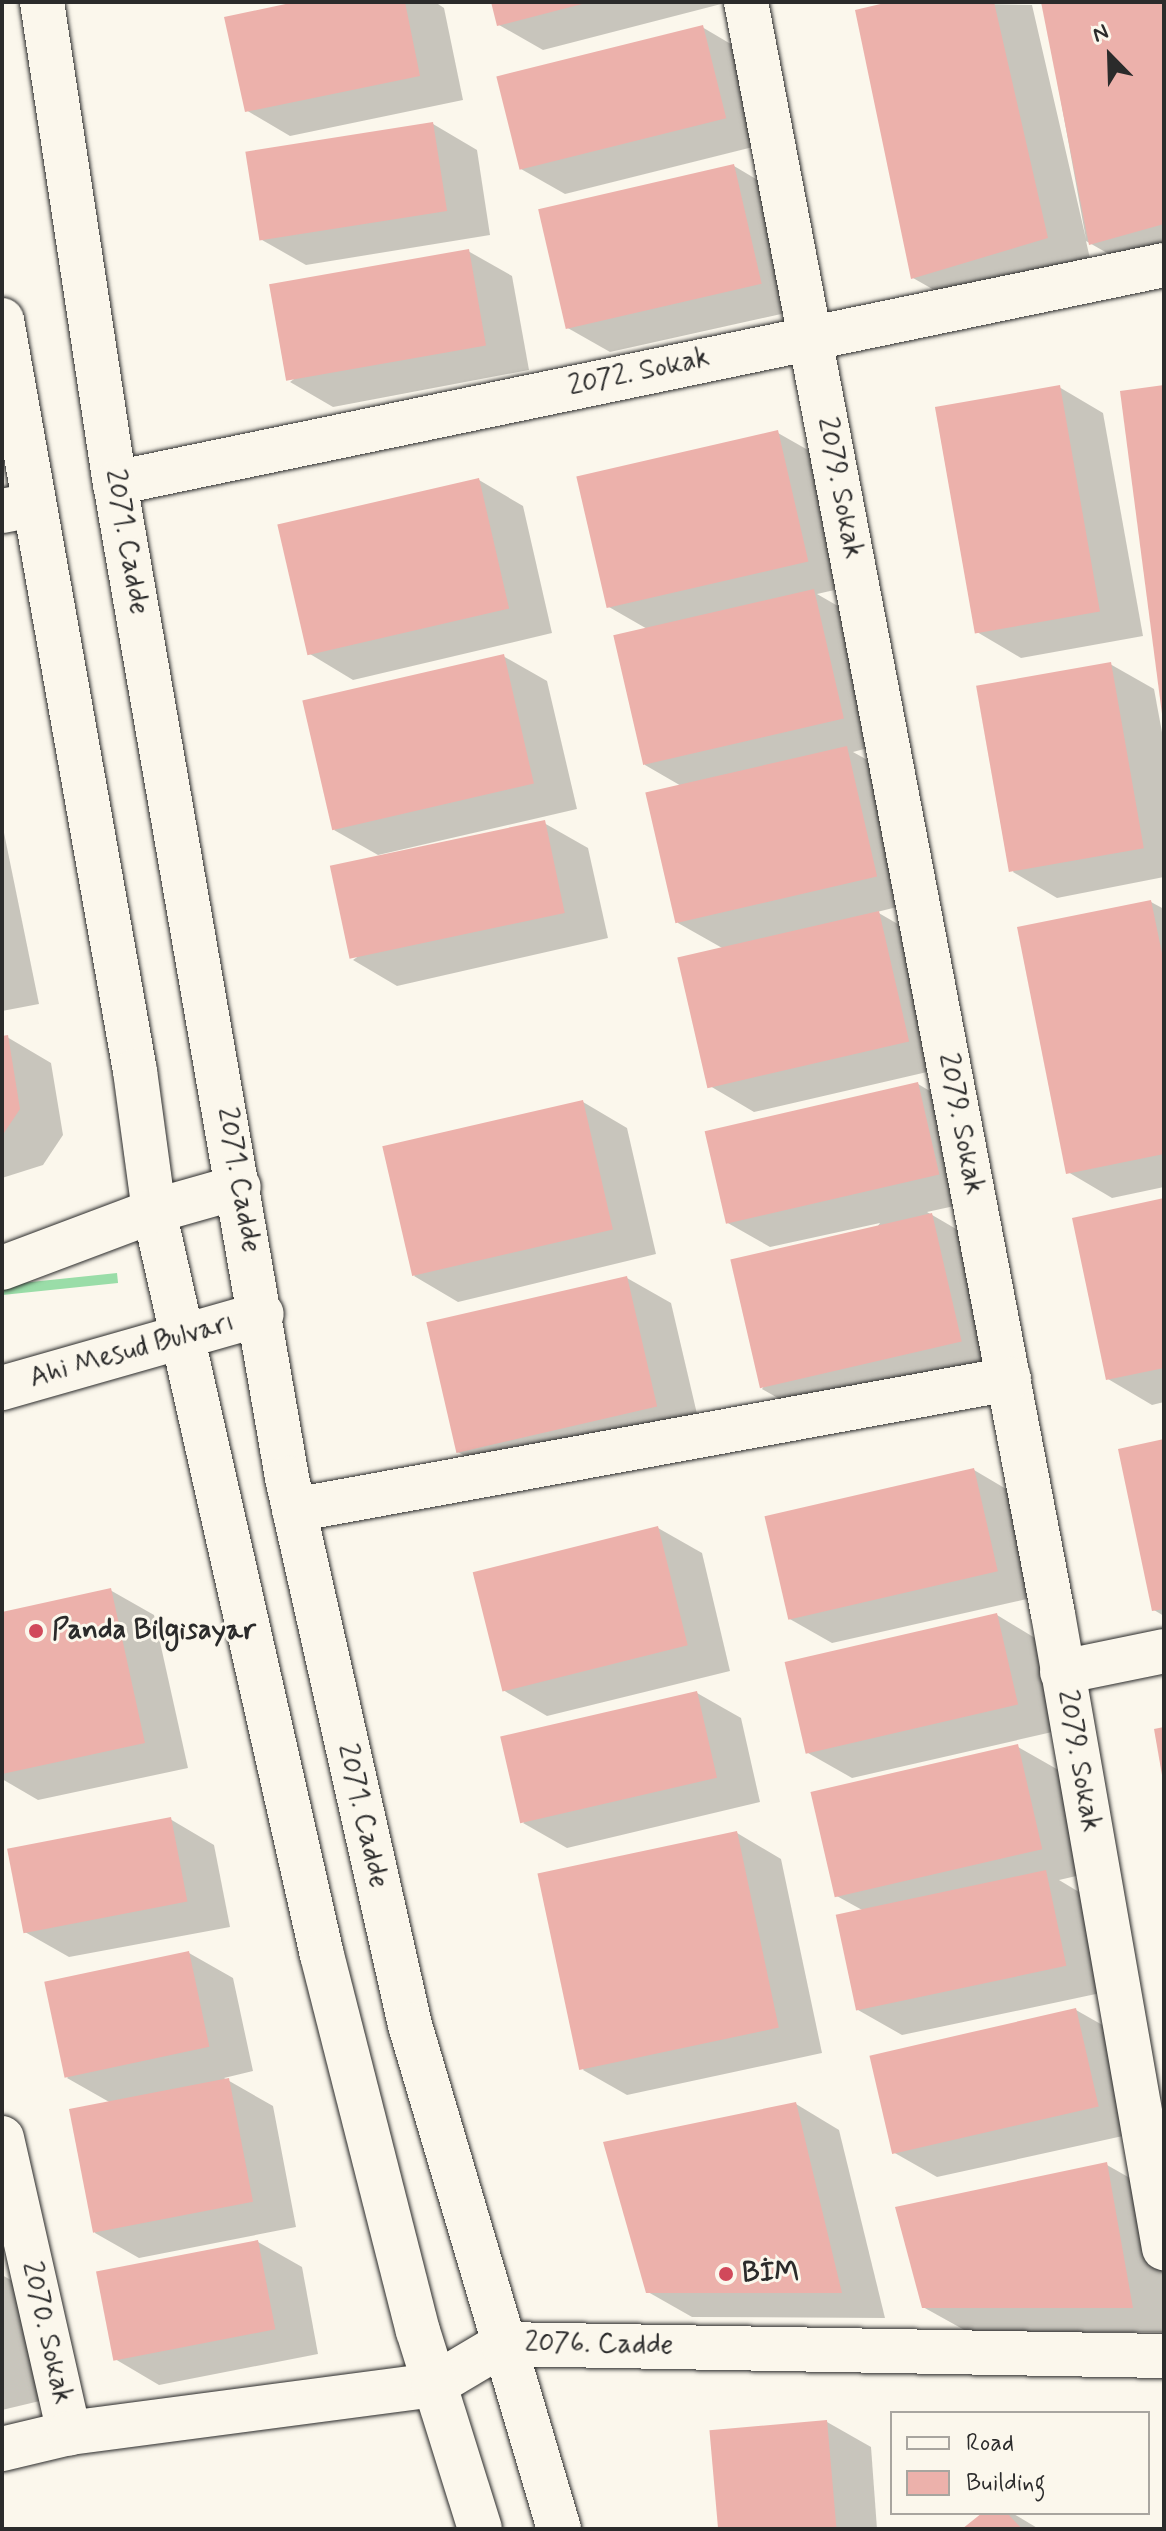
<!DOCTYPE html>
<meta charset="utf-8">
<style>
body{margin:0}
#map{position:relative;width:1166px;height:2531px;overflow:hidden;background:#fbf7ec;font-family:Mynerve,sans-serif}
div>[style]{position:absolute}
.green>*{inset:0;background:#9adda8;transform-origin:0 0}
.shadow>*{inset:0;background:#0003}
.building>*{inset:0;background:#ecb1ab;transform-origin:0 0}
.roads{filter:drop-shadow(0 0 2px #2b2b2b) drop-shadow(0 0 2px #2b2b2b)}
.street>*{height:44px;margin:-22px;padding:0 22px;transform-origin:22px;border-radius:22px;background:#fbf7ec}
.secondary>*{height:44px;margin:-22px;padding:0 22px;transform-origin:22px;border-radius:22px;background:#fbf7ec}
.dots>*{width:22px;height:22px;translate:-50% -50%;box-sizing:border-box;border:4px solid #fbf7ec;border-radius:50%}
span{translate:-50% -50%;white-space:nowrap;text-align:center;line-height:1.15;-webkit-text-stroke:6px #fbf7ec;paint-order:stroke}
.street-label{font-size:28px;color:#2b2b2b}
.poi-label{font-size:28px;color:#2b2b2b;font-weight:700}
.left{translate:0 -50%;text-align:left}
.frame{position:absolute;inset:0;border:4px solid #2b2b2b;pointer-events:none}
.legend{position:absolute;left:890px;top:2411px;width:260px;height:104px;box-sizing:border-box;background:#fbf7ec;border:2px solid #a8a59f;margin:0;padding:10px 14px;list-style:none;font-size:24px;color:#2b2b2b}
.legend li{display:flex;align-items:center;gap:16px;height:40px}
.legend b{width:40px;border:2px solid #a8a59f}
.north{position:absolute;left:1070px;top:16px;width:80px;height:80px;-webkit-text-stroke:6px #fbf7ec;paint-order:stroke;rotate:337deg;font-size:22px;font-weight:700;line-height:32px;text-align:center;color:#2b2b2b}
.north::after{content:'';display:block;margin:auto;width:28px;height:36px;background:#2b2b2b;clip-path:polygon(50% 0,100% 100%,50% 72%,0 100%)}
</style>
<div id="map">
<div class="green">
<i style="left:117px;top:1273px;width:10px;height:123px;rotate:84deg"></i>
</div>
<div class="shadow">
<i style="clip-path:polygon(305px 2px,435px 2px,444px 8px,463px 100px,290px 136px,246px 110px)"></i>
<i style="clip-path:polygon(493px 2px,729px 2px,543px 50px,499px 25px)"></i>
<i style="clip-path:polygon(881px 2px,1032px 5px,1086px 239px,1043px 2px,1164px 2px,1164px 269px,1144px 274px,1086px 241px,1091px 263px,957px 303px,913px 278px,886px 5px)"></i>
<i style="clip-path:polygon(702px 27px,746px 53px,769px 143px,565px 194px,521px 169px)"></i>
<i style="clip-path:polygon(433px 124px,477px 150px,490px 235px,306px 265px,262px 240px)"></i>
<i style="clip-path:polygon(734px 166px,778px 192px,804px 309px,610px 352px,566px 327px)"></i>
<i style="clip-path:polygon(468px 251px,512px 276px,529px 370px,333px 407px,290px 382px)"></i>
<i style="clip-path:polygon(1059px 387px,1103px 413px,1143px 636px,1021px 658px,977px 632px)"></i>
<i style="clip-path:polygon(778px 433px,822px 458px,852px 586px,817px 594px,857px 617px,887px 743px,853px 752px,891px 773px,921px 901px,877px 912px,922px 938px,953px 1066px,754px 1112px,710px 1086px,724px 949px,678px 923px,683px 787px,645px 765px,649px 630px,609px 607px)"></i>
<i style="clip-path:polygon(479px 480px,523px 506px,552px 633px,353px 680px,310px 654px)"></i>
<i style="clip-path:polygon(503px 656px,547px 681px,577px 809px,378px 855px,334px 830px)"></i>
<i style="clip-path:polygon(1110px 664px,1154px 689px,1164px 743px,1164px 877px,1057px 898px,1013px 872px)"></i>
<i style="clip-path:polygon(2px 823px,39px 1004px,2px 1011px)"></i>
<i style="clip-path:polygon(544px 823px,588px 848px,608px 938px,397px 986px,353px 960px)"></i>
<i style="clip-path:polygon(1151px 902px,1164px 909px,1164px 1187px,1112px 1198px,1068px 1172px)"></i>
<i style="clip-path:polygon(7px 1037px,51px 1063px,63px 1135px,43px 1165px,2px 1178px,2px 1038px)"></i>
<i style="clip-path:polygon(918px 1084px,962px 1110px,982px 1200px,927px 1212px,975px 1240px,1005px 1367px,806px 1414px,762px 1389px,880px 1223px,770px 1247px,726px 1222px)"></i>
<i style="clip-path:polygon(583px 1102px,627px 1128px,656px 1254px,458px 1302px,414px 1276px)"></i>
<i style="clip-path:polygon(1164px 1200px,1164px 1402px,1152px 1405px,1108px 1379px)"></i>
<i style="clip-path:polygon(627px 1278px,671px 1303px,701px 1431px,502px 1477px,458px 1452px)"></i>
<i style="clip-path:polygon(1164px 1441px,1164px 1616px,1154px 1610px)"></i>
<i style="clip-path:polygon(974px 1470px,1018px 1496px,1040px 1596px,832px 1643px,788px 1618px)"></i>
<i style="clip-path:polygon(658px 1528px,702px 1553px,730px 1671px,547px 1716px,503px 1690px)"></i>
<i style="clip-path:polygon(110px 1590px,154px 1615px,188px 1768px,38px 1800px,2px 1779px,2px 1614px)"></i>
<i style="clip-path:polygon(997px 1615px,1040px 1641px,1061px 1730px,852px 1778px,808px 1753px)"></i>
<i style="clip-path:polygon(697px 1693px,741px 1718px,760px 1802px,567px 1848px,523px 1823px)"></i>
<i style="clip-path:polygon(1018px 1747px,1062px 1772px,1085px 1874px,1059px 1880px,1089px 1898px,1110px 1991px,902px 2035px,858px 2010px,864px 1911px,835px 1895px)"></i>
<i style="clip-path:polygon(170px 1819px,214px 1845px,230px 1927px,69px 1957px,25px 1932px)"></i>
<i style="clip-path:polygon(737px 1833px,781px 1859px,822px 2053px,627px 2095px,583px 2070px)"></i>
<i style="clip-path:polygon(189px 1953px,233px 1978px,253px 2071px,224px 2078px,273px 2106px,296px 2227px,139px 2258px,95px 2233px,111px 2103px,67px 2078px)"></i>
<i style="clip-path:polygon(1076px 2010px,1120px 2035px,1141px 2132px,937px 2177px,893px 2152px)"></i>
<i style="clip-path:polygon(796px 2104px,839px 2130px,885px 2318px,692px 2317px,648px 2292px)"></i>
<i style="clip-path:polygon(1107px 2165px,1151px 2190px,1164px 2265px,1164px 2332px,968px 2332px,923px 2307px)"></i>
<i style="clip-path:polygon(258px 2242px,302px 2267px,318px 2354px,159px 2385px,115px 2359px)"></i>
<i style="clip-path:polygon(2px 2275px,18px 2284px,44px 2400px,2px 2410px)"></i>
<i style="clip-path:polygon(827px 2422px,871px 2447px,877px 2529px,720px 2529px)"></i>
<i style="clip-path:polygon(985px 2513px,1012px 2513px,1039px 2529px,966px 2529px)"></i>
</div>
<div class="building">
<i style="clip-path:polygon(295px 2px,405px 2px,420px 76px,245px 112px,224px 17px)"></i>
<i style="clip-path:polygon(491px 2px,586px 2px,586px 3px,497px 26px)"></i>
<i style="clip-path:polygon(889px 2px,994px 2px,1048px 238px,911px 279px,855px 10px)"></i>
<i style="clip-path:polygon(1041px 2px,1164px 2px,1164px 224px,1089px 245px)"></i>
<i style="left:703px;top:25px;width:96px;height:213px;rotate:76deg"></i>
<i style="left:433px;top:122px;width:90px;height:190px;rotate:81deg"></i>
<i style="left:734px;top:164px;width:123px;height:201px;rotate:77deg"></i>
<i style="left:469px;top:249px;width:98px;height:203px;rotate:80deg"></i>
<i style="left:1060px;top:385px;width:230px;height:127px;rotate:80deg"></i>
<i style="clip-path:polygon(1164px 385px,1164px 714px,1162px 714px,1120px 391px)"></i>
<i style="left:778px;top:430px;width:135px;height:207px;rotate:77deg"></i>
<i style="left:479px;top:478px;width:134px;height:207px;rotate:77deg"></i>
<i style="left:814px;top:589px;width:133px;height:206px;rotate:77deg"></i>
<i style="left:504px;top:654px;width:133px;height:207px;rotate:77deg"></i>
<i style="left:1111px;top:662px;width:189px;height:137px;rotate:80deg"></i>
<i style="left:847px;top:746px;width:134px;height:207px;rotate:77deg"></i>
<i style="left:545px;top:820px;width:95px;height:220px;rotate:78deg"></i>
<i style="clip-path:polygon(1151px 900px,1164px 963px,1164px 1154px,1066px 1174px,1017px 927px)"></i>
<i style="left:879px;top:911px;width:134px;height:207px;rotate:77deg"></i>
<i style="clip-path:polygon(8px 1035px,20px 1109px,2px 1136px,2px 1036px)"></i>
<i style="left:918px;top:1082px;width:95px;height:219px;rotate:77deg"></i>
<i style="left:583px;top:1100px;width:133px;height:206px;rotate:77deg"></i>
<i style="clip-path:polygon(1164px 1198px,1164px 1368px,1106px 1380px,1072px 1218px)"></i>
<i style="left:932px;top:1213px;width:132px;height:207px;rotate:77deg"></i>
<i style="left:627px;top:1276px;width:134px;height:206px;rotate:77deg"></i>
<i style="clip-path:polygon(1164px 1439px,1164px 1609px,1152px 1611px,1118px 1449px)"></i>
<i style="left:974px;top:1468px;width:106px;height:215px;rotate:77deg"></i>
<i style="left:658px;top:1526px;width:123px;height:191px;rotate:76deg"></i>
<i style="clip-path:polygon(111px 1588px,145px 1743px,2px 1774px,2px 1612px)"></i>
<i style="left:997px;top:1613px;width:94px;height:218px;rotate:77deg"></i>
<i style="left:697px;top:1691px;width:89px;height:202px;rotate:77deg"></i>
<i style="clip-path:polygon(1164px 1727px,1164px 1775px,1162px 1775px,1154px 1729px)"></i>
<i style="left:1018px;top:1744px;width:108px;height:213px;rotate:77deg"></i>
<i style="left:171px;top:1817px;width:86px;height:167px;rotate:79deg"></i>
<i style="left:737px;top:1831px;width:201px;height:204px;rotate:78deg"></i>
<i style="left:1046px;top:1870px;width:98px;height:215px;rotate:78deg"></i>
<i style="left:189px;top:1951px;width:98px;height:148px;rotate:78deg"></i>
<i style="left:1076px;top:2008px;width:101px;height:212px;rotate:77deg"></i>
<i style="left:229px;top:2078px;width:126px;height:163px;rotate:79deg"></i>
<i style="clip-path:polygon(796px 2102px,842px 2293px,646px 2293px,603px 2142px)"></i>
<i style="clip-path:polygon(1107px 2162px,1133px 2308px,922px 2308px,895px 2207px)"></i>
<i style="left:258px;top:2240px;width:91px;height:165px;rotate:79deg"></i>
<i style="left:827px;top:2420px;width:109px;height:118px;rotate:85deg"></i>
<i style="clip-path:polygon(982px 2513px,1007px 2513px,1022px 2529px,962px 2529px)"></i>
</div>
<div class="roads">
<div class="street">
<i style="left:746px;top:2px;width:1641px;rotate:79.22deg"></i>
<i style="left:1053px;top:1614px;width:644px;rotate:80.07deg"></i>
<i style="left:115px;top:483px;width:1071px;rotate:-11.74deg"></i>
<i style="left:2px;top:511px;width:32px;rotate:-11deg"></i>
<i style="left:294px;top:1510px;width:727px;rotate:-10.38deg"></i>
<i style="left:1062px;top:1672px;width:104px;rotate:-11.6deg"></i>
<i style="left:2px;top:2138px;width:303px;rotate:77.2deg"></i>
<i style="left:2px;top:2449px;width:69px;rotate:-13.4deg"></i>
<i style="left:69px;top:2433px;width:368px;rotate:-7.5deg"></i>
<i style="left:434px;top:2385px;width:80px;rotate:-30.7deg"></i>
<i style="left:503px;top:2344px;width:661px;rotate:1.04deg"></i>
</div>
<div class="secondary">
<i style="left:42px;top:2px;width:487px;rotate:81.4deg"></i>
<i style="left:115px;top:483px;width:1010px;rotate:80.19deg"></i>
<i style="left:287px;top:1478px;width:561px;rotate:77.33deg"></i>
<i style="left:410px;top:2025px;width:526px;rotate:73.53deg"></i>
<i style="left:2px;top:320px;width:763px;rotate:79.96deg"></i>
<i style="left:135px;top:1071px;width:141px;rotate:82.3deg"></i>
<i style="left:154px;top:1211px;width:763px;rotate:77.28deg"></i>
<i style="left:322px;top:1955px;width:388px;rotate:75.7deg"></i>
<i style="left:418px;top:2331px;width:207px;rotate:72.6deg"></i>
<i style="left:2px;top:1268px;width:162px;rotate:-20.6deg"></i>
<i style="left:154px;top:1211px;width:88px;rotate:-15.8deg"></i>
<i style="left:2px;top:1388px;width:270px;rotate:-15.9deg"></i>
</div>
</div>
<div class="dots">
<i style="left:36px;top:1631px;background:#d1495b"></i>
<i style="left:726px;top:2274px;background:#d1495b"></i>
</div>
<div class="street-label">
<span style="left:639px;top:373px;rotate:-12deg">2072. Sokak</span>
<span style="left:839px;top:488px;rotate:79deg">2079. Sokak</span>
<span style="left:126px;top:542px;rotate:80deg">2071. Cadde</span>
<span style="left:960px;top:1124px;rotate:79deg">2079. Sokak</span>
<span style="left:238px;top:1180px;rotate:80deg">2071. Cadde</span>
<span style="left:132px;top:1351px;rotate:-16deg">Ahi Mesud Bulvarı</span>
<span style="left:1078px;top:1761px;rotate:80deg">2079. Sokak</span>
<span style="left:362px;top:1816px;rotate:77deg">2071. Cadde</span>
<span style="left:46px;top:2333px;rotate:77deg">2070. Sokak</span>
<span style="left:599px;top:2345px;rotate:1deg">2076. Cadde</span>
</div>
<div class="poi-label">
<span class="left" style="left:52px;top:1631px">Panda Bilgisayar</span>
<span class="left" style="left:742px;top:2274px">BİM</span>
</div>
<div class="frame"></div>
<ul class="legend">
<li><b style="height:10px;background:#fbf7ec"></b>Road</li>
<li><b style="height:22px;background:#ecb1ab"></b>Building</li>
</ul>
<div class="north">N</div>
</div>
